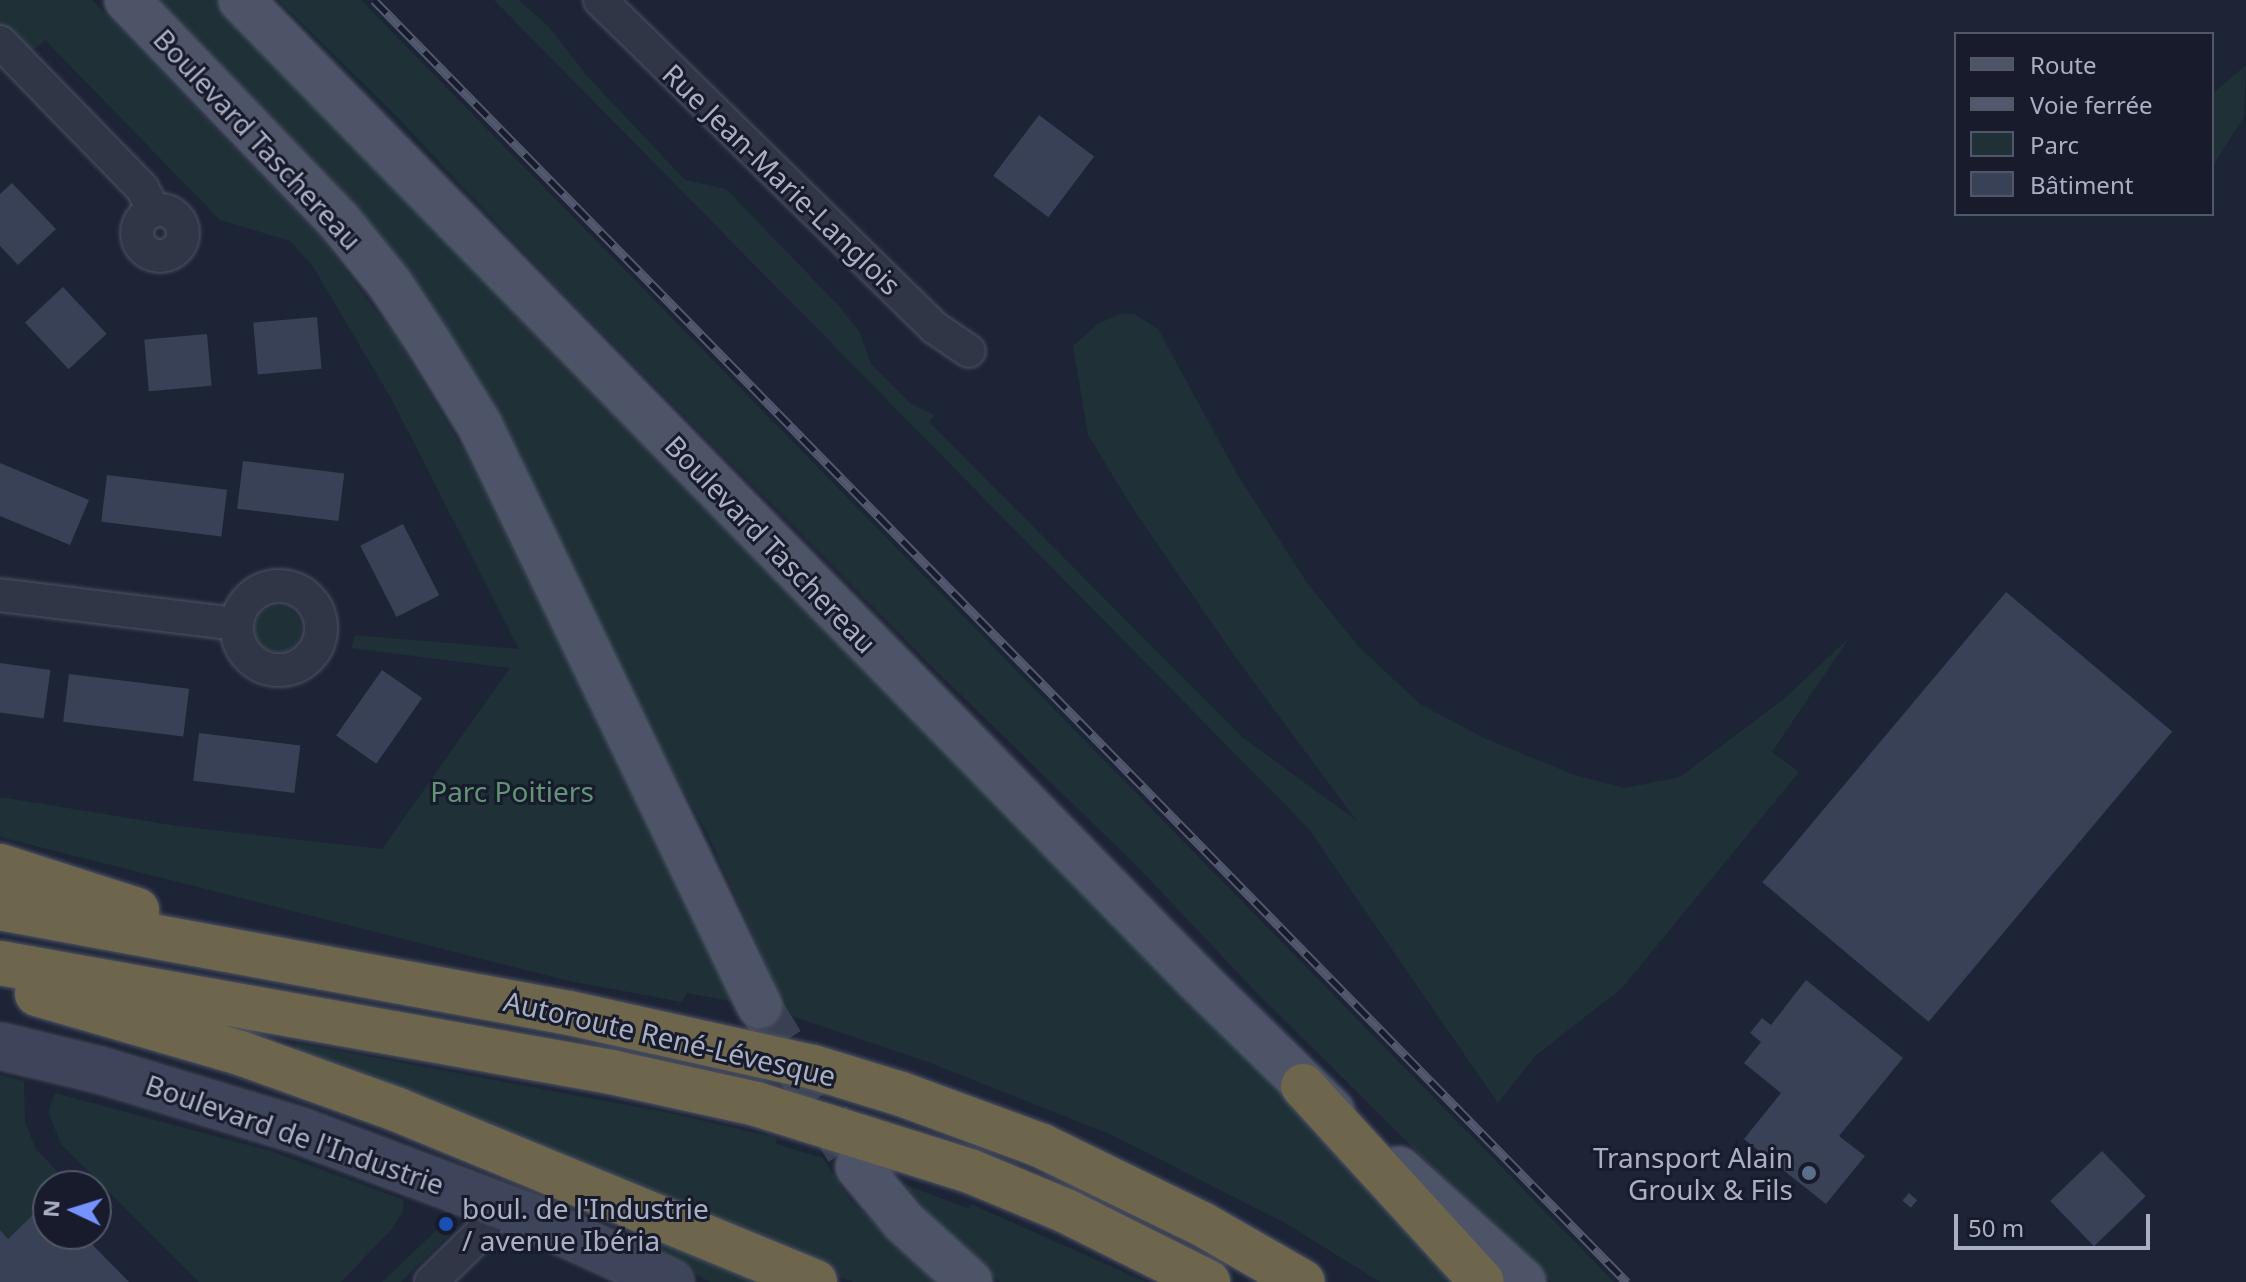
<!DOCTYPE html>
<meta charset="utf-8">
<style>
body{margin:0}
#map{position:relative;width:2246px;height:1282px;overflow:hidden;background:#1d2436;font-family:"Noto Sans",sans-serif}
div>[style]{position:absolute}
.green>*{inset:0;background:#1f3037}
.round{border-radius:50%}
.building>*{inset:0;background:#394157;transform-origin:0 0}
.primary-tunnel>*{height:44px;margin-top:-22px;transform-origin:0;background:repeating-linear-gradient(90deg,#394052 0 44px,transparent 0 66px)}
.roads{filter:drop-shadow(0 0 2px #4e5365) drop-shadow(0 0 2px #4e5365)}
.street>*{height:32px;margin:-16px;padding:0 16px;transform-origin:16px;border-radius:16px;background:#313647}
.street>.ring{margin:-16px;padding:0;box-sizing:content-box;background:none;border:32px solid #313647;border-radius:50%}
.secondary>*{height:44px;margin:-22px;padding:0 22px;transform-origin:22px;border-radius:22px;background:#3e445a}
.primary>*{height:44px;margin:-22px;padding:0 22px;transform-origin:22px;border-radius:22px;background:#4e5467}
.highway>*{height:44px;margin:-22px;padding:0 22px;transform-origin:22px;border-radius:22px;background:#6d664d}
.rail>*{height:9px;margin-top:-4.5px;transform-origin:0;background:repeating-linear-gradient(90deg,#171b2b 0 18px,#52596e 0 36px);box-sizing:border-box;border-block:2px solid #52596e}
.dots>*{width:22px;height:22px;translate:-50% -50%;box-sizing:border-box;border:4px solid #171b2b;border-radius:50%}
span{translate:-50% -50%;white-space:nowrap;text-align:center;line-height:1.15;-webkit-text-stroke:6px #171b2b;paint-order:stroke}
.street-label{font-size:28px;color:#aab0c4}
.park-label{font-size:28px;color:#619576}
.poi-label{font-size:28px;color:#aab0c4}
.right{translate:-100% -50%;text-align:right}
.left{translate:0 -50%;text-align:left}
.legend{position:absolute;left:1954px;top:32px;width:260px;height:184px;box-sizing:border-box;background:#171b2b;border:2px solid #525768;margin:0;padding:10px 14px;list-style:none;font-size:24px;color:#aab0c4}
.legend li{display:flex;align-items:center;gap:16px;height:40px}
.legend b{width:40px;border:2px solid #525768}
.north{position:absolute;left:32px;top:1170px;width:80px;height:80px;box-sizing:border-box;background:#171b2b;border:2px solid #525768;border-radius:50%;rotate:274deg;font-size:22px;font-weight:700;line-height:32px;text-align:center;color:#aab0c4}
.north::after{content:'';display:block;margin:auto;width:28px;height:36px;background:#7592ff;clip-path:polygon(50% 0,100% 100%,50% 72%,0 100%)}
.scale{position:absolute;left:1954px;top:1214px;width:196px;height:36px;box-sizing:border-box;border:4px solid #aab0c4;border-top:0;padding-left:10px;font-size:24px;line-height:28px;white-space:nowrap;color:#aab0c4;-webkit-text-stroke:6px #171b2b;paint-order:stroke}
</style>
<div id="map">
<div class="green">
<i style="clip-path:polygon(0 0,92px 0,321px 238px,398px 340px,469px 460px,735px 1002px,687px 993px,682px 1002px,569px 981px,0 837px,0 797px,177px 826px,382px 849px,510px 668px,351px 648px,355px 635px,519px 649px,392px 400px,312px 265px,290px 241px,220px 220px,45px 40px,30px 52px,21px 50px,0 26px)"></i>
<i style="clip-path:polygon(155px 0,218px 0,1269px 1079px,1460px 1282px,1380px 1282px,1285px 1223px,1112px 1135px,928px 1062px,789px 1015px,707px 833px,651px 732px,503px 428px,454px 338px,406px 266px,362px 214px)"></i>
<i style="clip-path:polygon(278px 0,361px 0,1614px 1282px,1551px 1282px,1512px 1246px,1255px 991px,1135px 864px,936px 671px,553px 283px,395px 115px)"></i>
<i style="clip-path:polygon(494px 0,519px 0,548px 26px,588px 77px,685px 180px,726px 189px,840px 307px,860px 333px,871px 364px,911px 404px,935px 415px,929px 422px,1242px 737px,1356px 820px,1236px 658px,1134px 510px,1088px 435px,1073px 346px,1098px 324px,1119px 314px,1134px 314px,1158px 329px,1237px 474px,1307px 583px,1359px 647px,1420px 704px,1484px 738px,1574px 775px,1625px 788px,1680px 777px,1784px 699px,1849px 638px,1772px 752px,1799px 772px,1622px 988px,1535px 1056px,1498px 1103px,1308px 828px)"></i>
<i style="clip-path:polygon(2246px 65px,2244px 117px,2212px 167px,2212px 94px)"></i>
<i class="round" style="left:255px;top:606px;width:46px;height:46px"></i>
<i style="clip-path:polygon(297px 1043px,670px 1113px,777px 1138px,776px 1144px,823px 1158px,849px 1199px,936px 1282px,853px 1282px,294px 1053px)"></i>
<i style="clip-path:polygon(0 1075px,24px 1081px,25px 1121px,35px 1148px,71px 1186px,48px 1186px,48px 1200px,8px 1239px,0 1230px)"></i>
<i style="clip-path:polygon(55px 1093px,271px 1151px,404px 1200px,403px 1211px,392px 1229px,341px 1282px,199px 1282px,61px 1144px,48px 1112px)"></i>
<i style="clip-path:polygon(904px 1184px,969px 1209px,971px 1204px,1146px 1282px,1000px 1282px,953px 1241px)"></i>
<i style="clip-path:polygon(442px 1225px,452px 1231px,448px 1236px,401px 1282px,382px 1282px)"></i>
<i style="clip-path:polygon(626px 1226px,759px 1282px,710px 1282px,627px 1238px)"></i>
</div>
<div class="building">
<i style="left:1039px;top:115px;width:69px;height:76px;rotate:37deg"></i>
<i style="clip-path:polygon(12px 183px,56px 229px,18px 265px,0 246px,0 194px)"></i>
<i style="left:63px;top:287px;width:64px;height:52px;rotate:47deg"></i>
<i style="left:317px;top:317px;width:52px;height:64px;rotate:85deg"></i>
<i style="left:207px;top:334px;width:52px;height:63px;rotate:85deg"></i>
<i style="left:243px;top:461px;width:102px;height:48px;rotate:7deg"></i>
<i style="clip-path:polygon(0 463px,89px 500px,70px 545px,0 516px)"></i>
<i style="left:107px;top:475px;width:121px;height:47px;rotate:7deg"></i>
<i style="left:403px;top:524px;width:80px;height:48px;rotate:63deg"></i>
<i style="left:2006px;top:592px;width:217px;height:379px;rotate:40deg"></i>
<i style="left:0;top:663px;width:51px;height:49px;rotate:8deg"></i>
<i style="left:382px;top:670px;width:49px;height:80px;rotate:35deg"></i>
<i style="left:69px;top:674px;width:121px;height:48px;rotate:7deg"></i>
<i style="left:199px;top:733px;width:102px;height:48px;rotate:7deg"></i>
<i style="clip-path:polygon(1806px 980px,1903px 1058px,1839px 1136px,1865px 1156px,1826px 1204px,1744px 1139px,1781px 1093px,1744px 1063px,1761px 1042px,1750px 1033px,1762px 1018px,1771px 1025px)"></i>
<i style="left:2102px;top:1151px;width:63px;height:72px;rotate:46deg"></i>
<i style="left:1909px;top:1193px;width:11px;height:10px;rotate:41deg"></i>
<i style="clip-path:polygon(48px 1200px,48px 1234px,82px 1234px,129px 1282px,0 1282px,0 1230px,8px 1239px)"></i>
</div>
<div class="primary-tunnel">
<i style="left:759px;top:1005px;width:170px;rotate:58.7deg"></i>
</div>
<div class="roads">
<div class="street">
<i style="left:600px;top:0;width:469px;rotate:44.4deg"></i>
<i style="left:935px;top:328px;width:41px;rotate:34.1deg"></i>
<i style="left:0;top:42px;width:204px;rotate:45.8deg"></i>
<i style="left:142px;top:188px;width:26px;rotate:62deg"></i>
<i class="ring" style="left:137px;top:210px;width:14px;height:14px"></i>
<i class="ring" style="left:237px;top:586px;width:52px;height:52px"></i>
<i style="left:0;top:595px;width:239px;rotate:7deg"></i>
<i style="left:431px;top:1282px;width:70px;rotate:-44.4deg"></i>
<i style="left:481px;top:1233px;width:33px;rotate:-61deg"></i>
</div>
<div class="secondary">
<i style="left:0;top:1046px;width:103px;rotate:13.5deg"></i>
<i style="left:100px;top:1070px;width:210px;rotate:16.9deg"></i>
<i style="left:301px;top:1131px;width:246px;rotate:20.7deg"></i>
<i style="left:531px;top:1218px;width:154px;rotate:24.6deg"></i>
</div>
<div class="primary">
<i style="left:127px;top:0;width:306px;rotate:46.2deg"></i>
<i style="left:339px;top:221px;width:81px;rotate:51deg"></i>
<i style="left:390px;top:284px;width:71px;rotate:56.5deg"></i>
<i style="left:429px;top:343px;width:97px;rotate:58.4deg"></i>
<i style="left:480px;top:426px;width:643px;rotate:64.27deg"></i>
<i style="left:241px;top:0;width:1368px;rotate:45.68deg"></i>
<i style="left:1197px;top:979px;width:189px;rotate:44.4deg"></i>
<i style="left:858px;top:1167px;width:72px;rotate:50.1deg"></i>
<i style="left:904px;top:1222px;width:89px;rotate:42.3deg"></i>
<i style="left:1399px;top:1169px;width:168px;rotate:42.3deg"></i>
</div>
<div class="highway">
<i style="left:0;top:866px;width:144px;rotate:17.8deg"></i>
<i style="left:0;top:908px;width:579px;rotate:10.46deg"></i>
<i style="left:569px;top:1013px;width:250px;rotate:12.5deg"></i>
<i style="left:813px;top:1067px;width:92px;rotate:17.1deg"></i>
<i style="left:901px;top:1094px;width:150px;rotate:20.2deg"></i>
<i style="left:1042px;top:1146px;width:178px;rotate:26deg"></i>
<i style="left:1202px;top:1224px;width:116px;rotate:29.9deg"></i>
<i style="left:0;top:963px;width:621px;rotate:10.11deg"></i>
<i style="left:611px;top:1072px;width:148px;rotate:12.4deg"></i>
<i style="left:756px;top:1104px;width:224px;rotate:17.4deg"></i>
<i style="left:970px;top:1171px;width:104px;rotate:22.6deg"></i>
<i style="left:1066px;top:1211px;width:159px;rotate:26.6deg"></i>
<i style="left:37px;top:994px;width:211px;rotate:16.2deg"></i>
<i style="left:240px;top:1053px;width:168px;rotate:19.8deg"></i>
<i style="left:398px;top:1110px;width:451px;rotate:22.4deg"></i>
<i style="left:1303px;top:1086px;width:265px;rotate:47.6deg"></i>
</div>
</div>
<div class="rail">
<i style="left:374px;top:0;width:1793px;rotate:45.66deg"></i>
</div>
<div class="dots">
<i style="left:1809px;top:1173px;background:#5c6f8a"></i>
<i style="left:446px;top:1224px;background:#1a4fb4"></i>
</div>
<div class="street-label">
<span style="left:258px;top:139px;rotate:47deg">Boulevard Taschereau</span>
<span style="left:782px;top:179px;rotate:44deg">Rue Jean-Marie-Langlois</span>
<span style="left:771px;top:544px;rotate:46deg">Boulevard Taschereau</span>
<span style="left:670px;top:1038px;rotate:13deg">Autoroute René-Lévesque</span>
<span style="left:295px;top:1134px;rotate:19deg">Boulevard de l'Industrie</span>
</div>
<div class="park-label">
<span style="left:512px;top:791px">Parc Poitiers</span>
</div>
<div class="poi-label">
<span class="right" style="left:1793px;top:1173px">Transport Alain<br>Groulx &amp; Fils</span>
<span class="left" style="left:462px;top:1224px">boul. de l'Industrie<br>/ avenue Ibéria</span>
</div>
<ul class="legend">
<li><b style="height:10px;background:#4e5467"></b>Route</li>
<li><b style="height:10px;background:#52596e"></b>Voie ferrée</li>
<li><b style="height:22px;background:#1f3037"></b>Parc</li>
<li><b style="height:22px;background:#394157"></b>Bâtiment</li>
</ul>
<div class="north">N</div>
<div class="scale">50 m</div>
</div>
